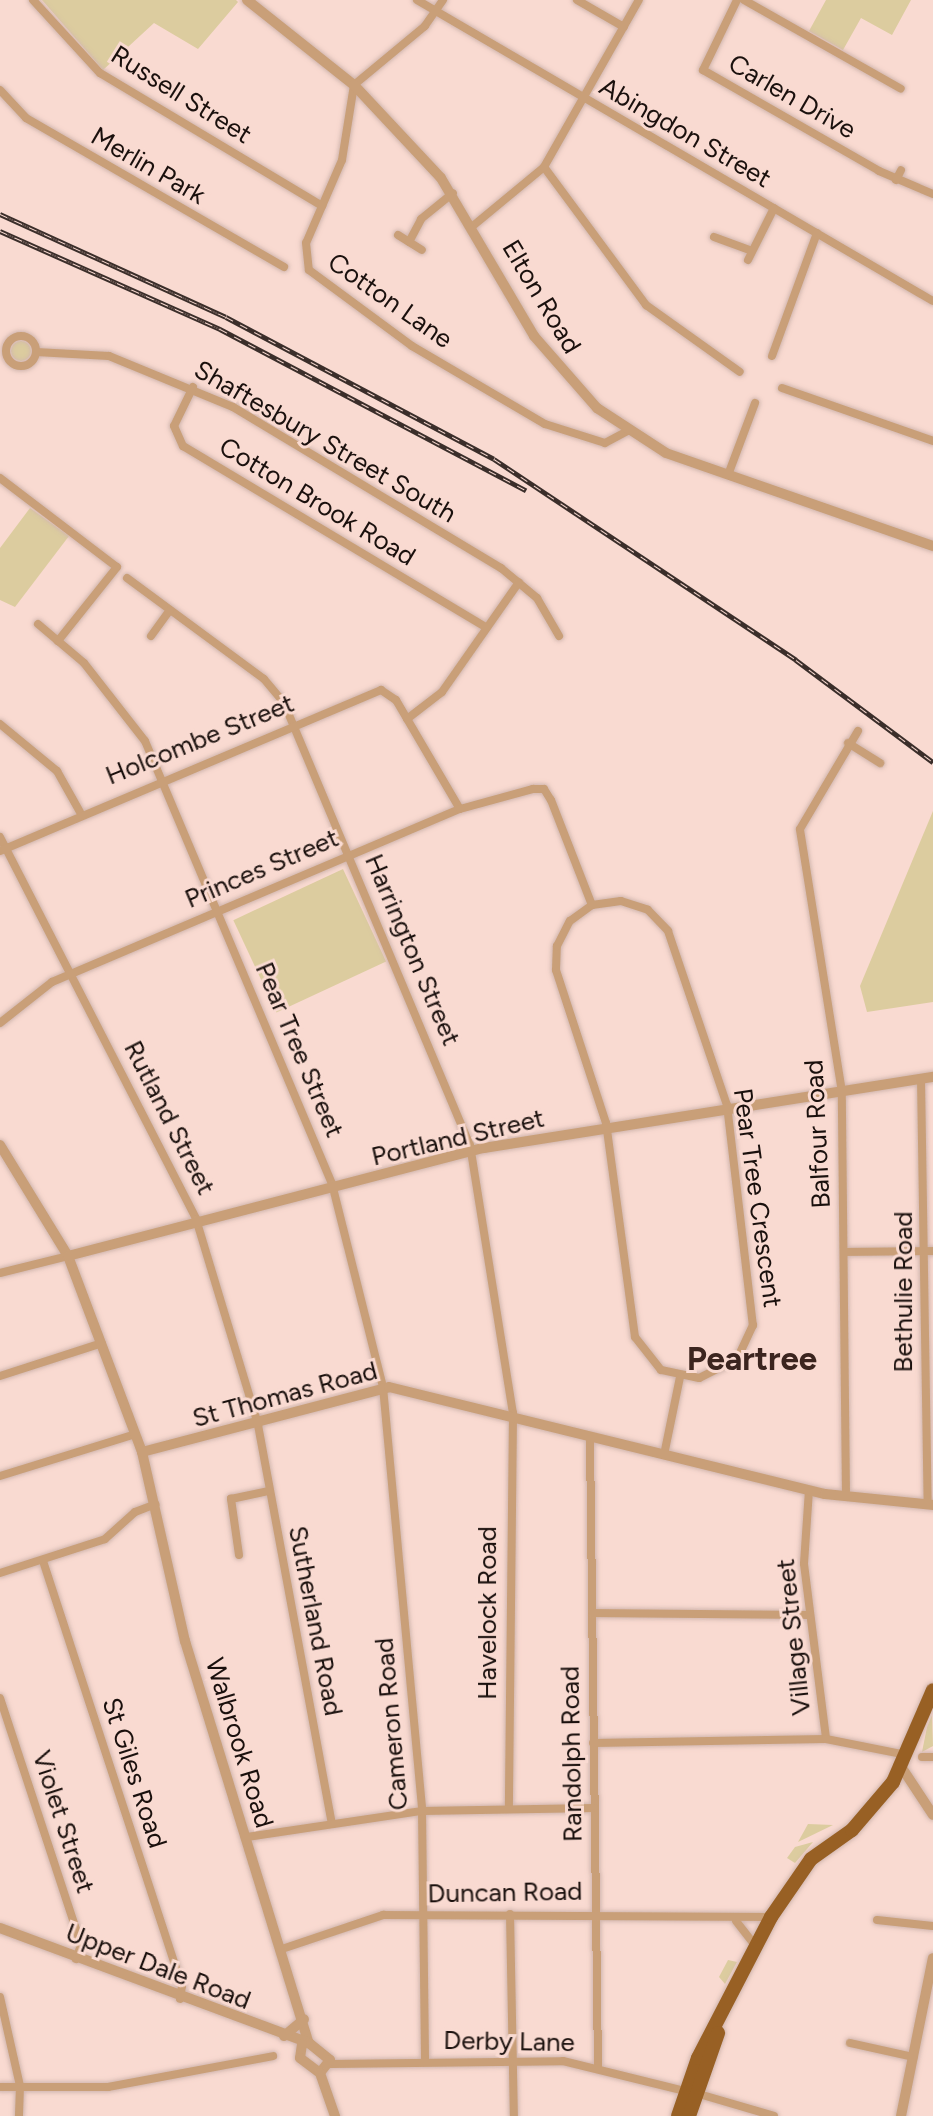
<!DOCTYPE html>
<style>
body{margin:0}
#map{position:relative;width:933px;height:2116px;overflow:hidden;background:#f9dad1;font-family:Figtree,sans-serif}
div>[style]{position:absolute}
.green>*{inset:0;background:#dccc9f;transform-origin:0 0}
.round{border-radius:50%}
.roads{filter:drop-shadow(0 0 2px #d1b6ae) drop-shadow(0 0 2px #d1b6ae)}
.minor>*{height:8px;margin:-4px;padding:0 4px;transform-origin:4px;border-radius:4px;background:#c99f78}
.minor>.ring{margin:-4px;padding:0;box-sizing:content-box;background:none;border:8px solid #c99f78;border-radius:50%}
.tertiary>*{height:10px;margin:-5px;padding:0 5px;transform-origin:5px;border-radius:5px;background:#c99f78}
.trunk>*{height:14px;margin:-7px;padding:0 7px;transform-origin:7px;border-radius:7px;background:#986024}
.rail>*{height:5px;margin-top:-2.5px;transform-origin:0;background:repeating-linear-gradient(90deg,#f9dad1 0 8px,#3b2e2a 0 16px);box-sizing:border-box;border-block:2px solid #3b2e2a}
span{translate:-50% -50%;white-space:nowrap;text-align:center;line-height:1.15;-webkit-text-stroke:6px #f9dad1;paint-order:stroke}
.street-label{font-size:26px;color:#1a100d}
.district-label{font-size:33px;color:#3c251f;font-weight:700}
</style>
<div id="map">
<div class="green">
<i style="clip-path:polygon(42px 0,236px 0,238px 2px,198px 49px,154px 23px,103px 70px)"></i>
<i style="clip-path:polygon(826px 0,911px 0,892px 35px,861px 18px,843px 50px,809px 31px)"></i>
<i class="round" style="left:11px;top:341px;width:20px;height:20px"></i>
<i style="clip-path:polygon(30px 508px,69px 536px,15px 607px,0 600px,0 548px)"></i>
<i style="clip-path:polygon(933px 811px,933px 1002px,867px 1012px,860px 986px)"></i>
<i style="left:343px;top:869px;width:102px;height:121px;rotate:65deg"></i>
<i style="clip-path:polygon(932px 1715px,933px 1746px,922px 1752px,927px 1727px)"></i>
<i style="clip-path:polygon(808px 1824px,833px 1825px,798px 1842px)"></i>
<i style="clip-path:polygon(813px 1842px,795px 1863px,787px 1858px,795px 1847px)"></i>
<i style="clip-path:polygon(728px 1960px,737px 1962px,725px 1984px,719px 1977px)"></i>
</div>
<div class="roads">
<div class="minor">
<i style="left:33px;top:0;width:99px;rotate:47.5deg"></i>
<i style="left:100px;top:73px;width:259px;rotate:30.9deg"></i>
<i style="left:417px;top:0;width:597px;rotate:30.26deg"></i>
<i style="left:443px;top:0;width:32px;rotate:125deg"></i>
<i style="left:425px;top:26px;width:92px;rotate:140.3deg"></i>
<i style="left:354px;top:85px;width:76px;rotate:99.1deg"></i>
<i style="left:342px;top:160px;width:90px;rotate:113.4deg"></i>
<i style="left:306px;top:243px;width:27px;rotate:84deg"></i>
<i style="left:309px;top:270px;width:128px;rotate:36.4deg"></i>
<i style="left:412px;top:346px;width:154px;rotate:30.4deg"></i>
<i style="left:545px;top:424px;width:63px;rotate:17.6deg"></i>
<i style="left:605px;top:443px;width:26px;rotate:-28deg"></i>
<i style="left:577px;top:0;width:54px;rotate:29.9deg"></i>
<i style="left:737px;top:0;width:78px;rotate:115.9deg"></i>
<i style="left:703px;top:70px;width:203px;rotate:29.8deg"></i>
<i style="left:879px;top:171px;width:59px;rotate:23.1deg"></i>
<i style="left:744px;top:0;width:180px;rotate:29.5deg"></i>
<i style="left:0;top:90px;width:38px;rotate:47deg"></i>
<i style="left:26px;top:118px;width:298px;rotate:30deg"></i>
<i style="left:544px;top:167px;width:172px;rotate:53.5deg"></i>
<i style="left:646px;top:305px;width:115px;rotate:35.5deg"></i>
<i style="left:896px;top:180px;width:11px;rotate:-63deg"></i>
<i style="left:474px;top:225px;width:91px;rotate:-39.6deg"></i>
<i style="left:544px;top:167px;width:192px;rotate:-60.4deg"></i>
<i style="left:398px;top:235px;width:28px;rotate:32deg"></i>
<i style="left:714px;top:237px;width:40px;rotate:20.2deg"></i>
<i style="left:409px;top:242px;width:26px;rotate:-62deg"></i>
<i style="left:421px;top:219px;width:41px;rotate:-39.1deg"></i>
<i style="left:748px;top:260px;width:58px;rotate:-63.4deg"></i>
<i class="ring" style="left:6px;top:336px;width:22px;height:22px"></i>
<i style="left:36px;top:352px;width:73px;rotate:3.1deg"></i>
<i style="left:109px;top:356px;width:134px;rotate:22.4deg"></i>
<i style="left:233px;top:407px;width:313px;rotate:31deg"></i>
<i style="left:501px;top:568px;width:47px;rotate:39.8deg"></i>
<i style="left:537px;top:598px;width:44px;rotate:59.9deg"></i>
<i style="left:772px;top:356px;width:131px;rotate:-69.9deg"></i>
<i style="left:193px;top:387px;width:43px;rotate:116deg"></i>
<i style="left:174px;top:426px;width:22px;rotate:66deg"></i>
<i style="left:183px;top:446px;width:354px;rotate:30.9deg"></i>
<i style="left:782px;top:388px;width:160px;rotate:19.3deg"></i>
<i style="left:728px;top:475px;width:77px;rotate:-69.4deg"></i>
<i style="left:0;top:478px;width:147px;rotate:37.3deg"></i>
<i style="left:117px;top:567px;width:95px;rotate:128.6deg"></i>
<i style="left:127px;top:578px;width:170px;rotate:36.4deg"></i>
<i style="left:264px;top:679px;width:31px;rotate:50deg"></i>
<i style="left:284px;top:703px;width:480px;rotate:67.2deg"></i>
<i style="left:470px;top:1145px;width:271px;rotate:80.9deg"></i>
<i style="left:513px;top:1413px;width:394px;rotate:90.6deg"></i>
<i style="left:38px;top:624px;width:60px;rotate:40.3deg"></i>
<i style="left:84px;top:663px;width:99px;rotate:52deg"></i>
<i style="left:145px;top:741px;width:481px;rotate:67.1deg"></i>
<i style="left:332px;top:1184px;width:209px;rotate:75.9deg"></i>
<i style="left:383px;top:1387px;width:426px;rotate:84.7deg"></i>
<i style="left:422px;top:1811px;width:247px;rotate:89.3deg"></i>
<i style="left:151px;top:636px;width:32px;rotate:-54deg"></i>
<i style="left:407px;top:719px;width:44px;rotate:-37.6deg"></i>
<i style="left:442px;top:692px;width:134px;rotate:-55deg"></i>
<i style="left:0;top:724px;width:74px;rotate:39.5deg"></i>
<i style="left:57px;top:771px;width:47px;rotate:60.7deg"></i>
<i style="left:848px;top:743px;width:38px;rotate:32deg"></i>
<i style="left:0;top:837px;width:429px;rotate:62.8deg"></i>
<i style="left:196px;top:1219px;width:215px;rotate:73.2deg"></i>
<i style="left:258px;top:1425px;width:405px;rotate:79.5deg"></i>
<i style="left:0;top:851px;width:414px;rotate:-22.9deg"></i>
<i style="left:381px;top:690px;width:18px;rotate:34deg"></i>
<i style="left:396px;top:700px;width:126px;rotate:59.6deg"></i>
<i style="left:621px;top:901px;width:28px;rotate:18deg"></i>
<i style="left:648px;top:910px;width:29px;rotate:46deg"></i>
<i style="left:668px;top:931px;width:184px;rotate:71.3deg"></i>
<i style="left:727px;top:1105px;width:222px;rotate:83.3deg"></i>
<i style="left:753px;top:1325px;width:38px;rotate:115deg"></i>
<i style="left:737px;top:1359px;width:42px;rotate:153.4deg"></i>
<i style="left:699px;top:1378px;width:39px;rotate:-168deg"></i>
<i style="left:661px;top:1370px;width:42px;rotate:-128.2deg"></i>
<i style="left:635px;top:1337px;width:216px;rotate:-97.7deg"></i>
<i style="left:606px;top:1123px;width:161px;rotate:-108.1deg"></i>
<i style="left:556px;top:970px;width:24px;rotate:-88deg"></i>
<i style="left:557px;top:946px;width:28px;rotate:-63deg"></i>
<i style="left:570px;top:921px;width:27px;rotate:-36deg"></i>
<i style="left:592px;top:905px;width:29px;rotate:-8deg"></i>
<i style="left:0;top:1023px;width:66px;rotate:-38.3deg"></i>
<i style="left:52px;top:982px;width:443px;rotate:-23deg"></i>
<i style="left:460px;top:809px;width:76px;rotate:-15.3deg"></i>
<i style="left:533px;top:789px;width:11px"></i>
<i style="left:544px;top:789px;width:13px;rotate:58deg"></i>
<i style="left:551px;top:800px;width:113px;rotate:68.7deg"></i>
<i style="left:921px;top:1079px;width:425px;rotate:89.1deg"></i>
<i style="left:844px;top:1252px;width:89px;rotate:-0.6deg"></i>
<i style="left:0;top:1273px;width:70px;rotate:-14deg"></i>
<i style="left:0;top:1376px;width:107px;rotate:-17.9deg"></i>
<i style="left:590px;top:1440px;width:627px;rotate:89.27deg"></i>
<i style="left:664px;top:1455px;width:80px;rotate:-78.4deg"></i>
<i style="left:0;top:1476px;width:142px;rotate:-17.2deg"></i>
<i style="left:809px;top:1490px;width:74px;rotate:93.9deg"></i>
<i style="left:804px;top:1564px;width:176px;rotate:82.8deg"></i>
<i style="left:846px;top:1496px;width:404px;rotate:-90.6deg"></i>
<i style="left:842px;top:1092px;width:266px;rotate:-99.1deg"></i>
<i style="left:800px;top:829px;width:114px;rotate:-59.4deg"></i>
<i style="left:239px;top:1555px;width:57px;rotate:-98.1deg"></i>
<i style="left:231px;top:1499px;width:39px;rotate:-12deg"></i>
<i style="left:43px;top:1561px;width:447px;rotate:71.9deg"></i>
<i style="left:182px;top:1986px;width:13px;rotate:99deg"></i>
<i style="left:0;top:1573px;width:110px;rotate:-17.9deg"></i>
<i style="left:105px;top:1539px;width:40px;rotate:-42deg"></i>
<i style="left:135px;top:1512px;width:22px;rotate:-21deg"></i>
<i style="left:592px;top:1613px;width:216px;rotate:0.5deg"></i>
<i style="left:0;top:1698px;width:260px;rotate:71.8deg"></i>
<i style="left:81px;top:1945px;width:15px;rotate:110deg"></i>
<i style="left:593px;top:1743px;width:233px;rotate:-1deg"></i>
<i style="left:826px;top:1739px;width:83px;rotate:11.2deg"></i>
<i style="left:922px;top:1757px;width:11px"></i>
<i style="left:247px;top:1837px;width:177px;rotate:-8.5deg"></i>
<i style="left:422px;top:1811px;width:172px;rotate:-1deg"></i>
<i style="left:510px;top:1914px;width:202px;rotate:88.9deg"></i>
<i style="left:877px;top:1920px;width:56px;rotate:6.1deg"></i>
<i style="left:736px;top:1921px;width:31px;rotate:52deg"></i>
<i style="left:282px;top:1949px;width:107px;rotate:-18.6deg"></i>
<i style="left:383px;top:1915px;width:388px;rotate:0.3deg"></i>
<i style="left:0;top:1997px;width:91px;rotate:77.3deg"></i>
<i style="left:20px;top:2086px;width:30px;rotate:92deg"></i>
<i style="left:850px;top:2043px;width:65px;rotate:12.5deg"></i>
<i style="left:330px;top:2064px;width:233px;rotate:-0.7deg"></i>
<i style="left:563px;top:2061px;width:126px;rotate:13.8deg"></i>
<i style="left:0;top:2087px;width:108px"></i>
<i style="left:108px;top:2087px;width:168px;rotate:-10.6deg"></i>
<i style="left:699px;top:2094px;width:78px;rotate:16.3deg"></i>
</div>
<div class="tertiary">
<i style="left:247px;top:0;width:137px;rotate:38.5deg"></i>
<i style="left:354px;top:85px;width:127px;rotate:46.9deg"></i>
<i style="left:441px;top:178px;width:183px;rotate:59.5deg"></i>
<i style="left:534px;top:336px;width:96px;rotate:48.8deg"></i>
<i style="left:597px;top:408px;width:82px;rotate:33.1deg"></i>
<i style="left:666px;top:453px;width:283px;rotate:19.2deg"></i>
<i style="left:0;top:1145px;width:130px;rotate:58.5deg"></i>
<i style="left:68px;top:1256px;width:210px;rotate:69.3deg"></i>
<i style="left:142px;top:1452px;width:194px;rotate:77.2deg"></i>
<i style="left:185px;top:1641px;width:421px;rotate:72.9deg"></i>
<i style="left:68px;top:1256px;width:430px;rotate:-14.6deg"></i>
<i style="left:484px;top:1148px;width:455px;rotate:-9deg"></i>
<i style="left:142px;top:1452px;width:255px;rotate:-14.7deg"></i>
<i style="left:389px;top:1387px;width:449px;rotate:13.8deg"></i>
<i style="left:825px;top:1494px;width:109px;rotate:5.8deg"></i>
<i style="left:902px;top:1768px;width:56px;rotate:56.6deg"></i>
<i style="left:0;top:1928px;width:330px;rotate:20.4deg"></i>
<i style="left:309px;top:2043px;width:27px;rotate:39deg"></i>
<i style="left:330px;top:2060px;width:16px;rotate:128deg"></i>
<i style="left:284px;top:2036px;width:26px;rotate:-40deg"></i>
<i style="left:302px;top:2044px;width:14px;rotate:98deg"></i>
<i style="left:300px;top:2058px;width:25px;rotate:37deg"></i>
<i style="left:320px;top:2073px;width:46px;rotate:70.8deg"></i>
<i style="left:901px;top:2116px;width:161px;rotate:-78.6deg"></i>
</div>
<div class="trunk">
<i style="left:678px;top:2116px;width:61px;rotate:-71deg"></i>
<i style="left:698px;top:2058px;width:159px;rotate:-62.6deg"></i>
<i style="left:771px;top:1917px;width:70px;rotate:-55.4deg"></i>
<i style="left:811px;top:1859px;width:50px;rotate:-35.3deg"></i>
<i style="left:852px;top:1830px;width:63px;rotate:-49.5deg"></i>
<i style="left:893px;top:1782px;width:100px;rotate:-66.5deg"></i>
<i style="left:689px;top:2116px;width:88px;rotate:-70.7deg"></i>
</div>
</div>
<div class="rail">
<i style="left:0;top:214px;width:248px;rotate:24.5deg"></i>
<i style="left:226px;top:317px;width:303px;rotate:27.9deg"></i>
<i style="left:494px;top:459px;width:363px;rotate:33.6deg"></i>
<i style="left:796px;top:660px;width:171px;rotate:36.7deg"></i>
<i style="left:0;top:231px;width:241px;rotate:24deg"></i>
<i style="left:220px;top:329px;width:346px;rotate:27.8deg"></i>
</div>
<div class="street-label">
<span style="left:181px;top:95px;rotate:32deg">Russell Street</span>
<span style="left:792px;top:97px;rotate:30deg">Carlen Drive</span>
<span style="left:685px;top:133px;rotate:30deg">Abingdon Street</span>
<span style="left:148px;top:166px;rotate:30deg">Merlin Park</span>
<span style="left:541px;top:297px;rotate:59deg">Elton Road</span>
<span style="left:390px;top:301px;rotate:35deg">Cotton Lane</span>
<span style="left:325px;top:442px;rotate:30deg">Shaftesbury Street South</span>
<span style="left:317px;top:502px;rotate:31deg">Cotton Brook Road</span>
<span style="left:200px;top:740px;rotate:-22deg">Holcombe Street</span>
<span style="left:262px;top:869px;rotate:-23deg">Princes Street</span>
<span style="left:412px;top:950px;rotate:67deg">Harrington Street</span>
<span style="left:299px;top:1050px;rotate:67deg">Pear Tree Street</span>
<span style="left:169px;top:1118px;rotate:63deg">Rutland Street</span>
<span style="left:818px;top:1134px;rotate:-93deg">Balfour Road</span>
<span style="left:458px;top:1138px;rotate:-13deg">Portland Street</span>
<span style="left:757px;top:1198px;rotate:82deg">Pear Tree Crescent</span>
<span style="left:904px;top:1292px;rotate:-90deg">Bethulie Road</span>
<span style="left:285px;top:1395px;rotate:-15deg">St Thomas Road</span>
<span style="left:488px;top:1613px;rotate:-90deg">Havelock Road</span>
<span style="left:315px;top:1621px;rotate:79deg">Sutherland Road</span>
<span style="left:794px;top:1637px;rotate:-96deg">Village Street</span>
<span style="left:392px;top:1724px;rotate:-95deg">Cameron Road</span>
<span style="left:239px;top:1743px;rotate:73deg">Walbrook Road</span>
<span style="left:572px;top:1754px;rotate:-91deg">Randolph Road</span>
<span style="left:134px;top:1773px;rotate:72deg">St Giles Road</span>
<span style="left:63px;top:1822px;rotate:72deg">Violet Street</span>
<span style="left:505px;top:1893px;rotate:-1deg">Duncan Road</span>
<span style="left:158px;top:1967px;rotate:21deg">Upper Dale Road</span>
<span style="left:509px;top:2042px;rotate:1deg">Derby Lane</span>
</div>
<div class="district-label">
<span style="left:752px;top:1359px">Peartree</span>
</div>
</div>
